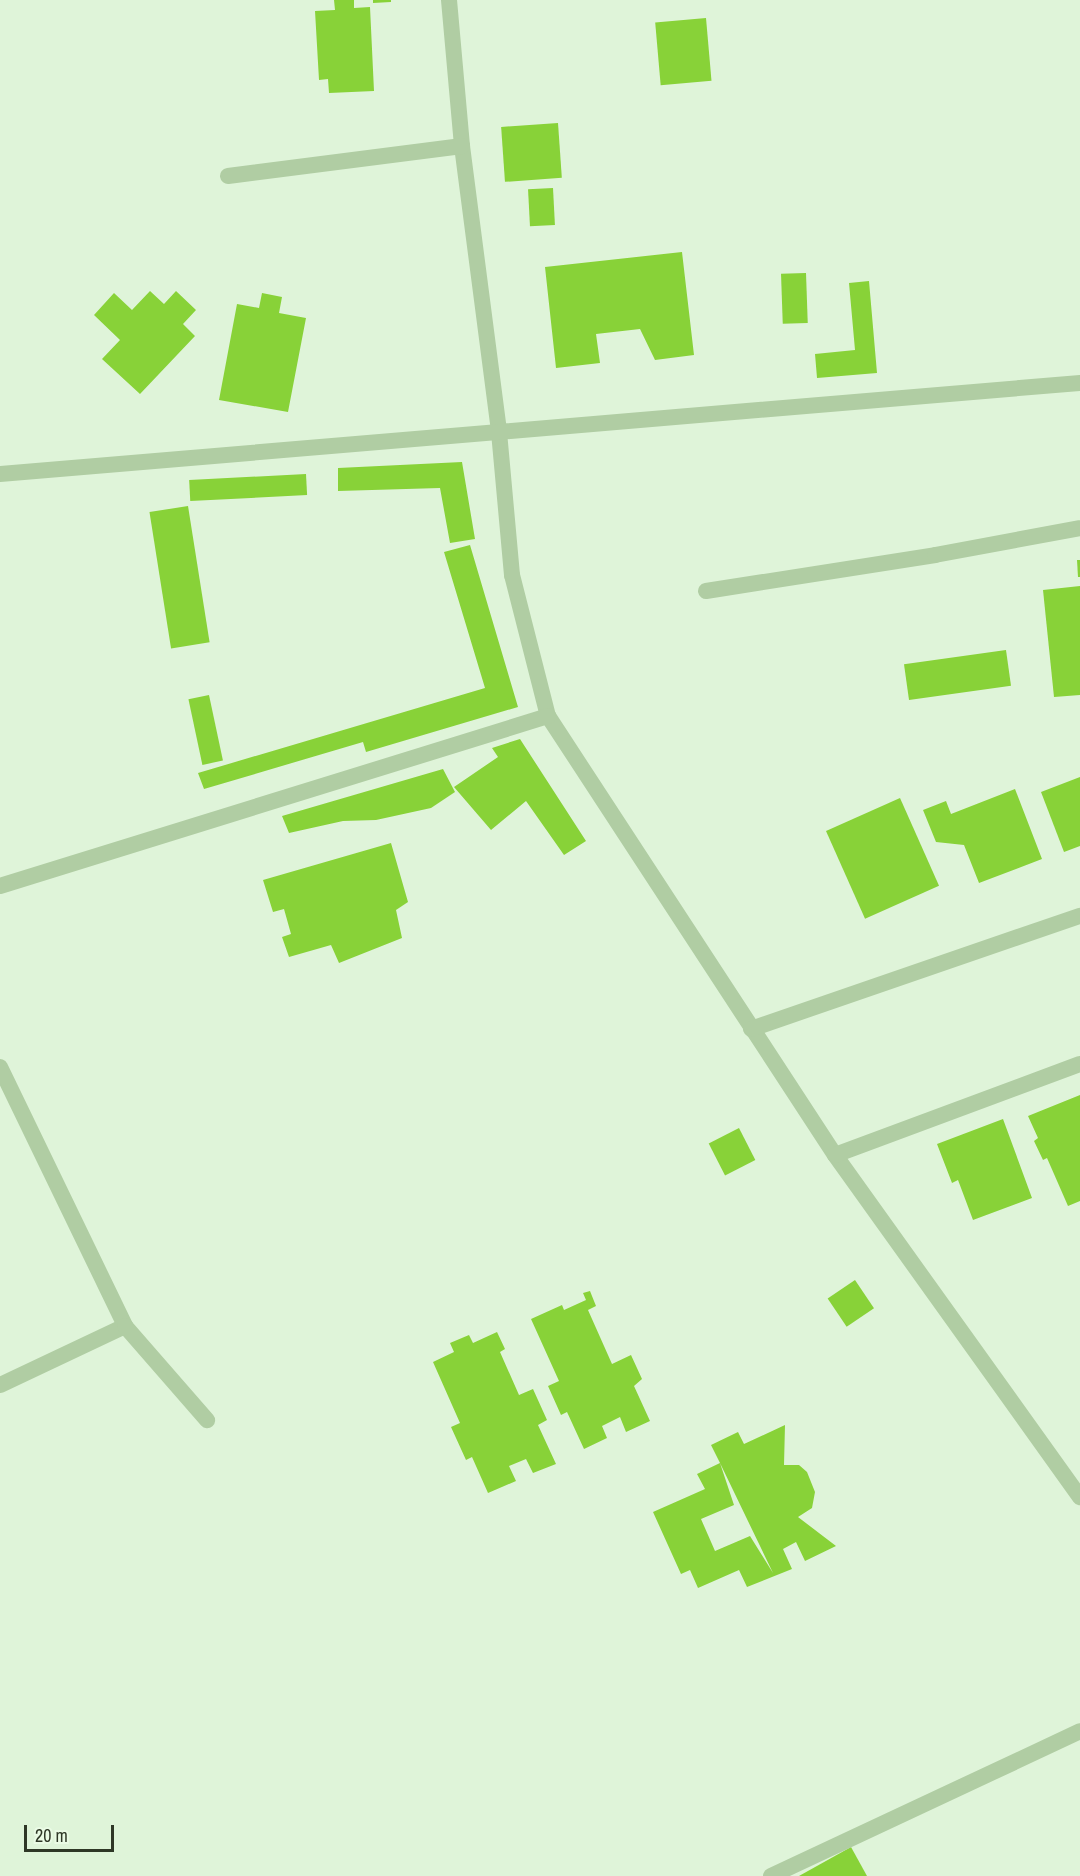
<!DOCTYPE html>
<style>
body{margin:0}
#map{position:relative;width:1080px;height:1876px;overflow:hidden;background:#dff4d9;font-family:"Archivo Narrow",sans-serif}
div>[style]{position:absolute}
.building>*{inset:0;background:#88d238;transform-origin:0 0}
.minor>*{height:16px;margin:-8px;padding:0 8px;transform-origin:8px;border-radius:8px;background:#b0cda3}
span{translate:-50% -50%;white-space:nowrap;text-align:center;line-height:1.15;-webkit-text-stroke:6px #eafbe5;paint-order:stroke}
.scale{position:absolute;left:24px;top:1825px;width:90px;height:27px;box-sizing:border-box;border:3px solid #2e3726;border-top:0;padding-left:8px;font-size:18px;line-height:21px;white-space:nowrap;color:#2e3726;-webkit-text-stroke:4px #eafbe5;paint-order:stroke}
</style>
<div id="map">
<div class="building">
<i style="clip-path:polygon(334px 0,354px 0,354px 8px,370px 7px,374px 91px,329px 93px,328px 79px,319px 80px,315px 11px,335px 10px)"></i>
<i style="clip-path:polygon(373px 0,391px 0,391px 2px,373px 3px)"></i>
<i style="left:706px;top:18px;width:63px;height:51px;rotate:85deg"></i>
<i style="left:558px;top:123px;width:55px;height:57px;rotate:86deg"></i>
<i style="left:553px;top:188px;width:37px;height:25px;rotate:87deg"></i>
<i style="clip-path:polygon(682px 252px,694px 355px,655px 360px,640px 329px,596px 334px,600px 363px,556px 368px,545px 267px)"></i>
<i style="left:806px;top:273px;width:50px;height:25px;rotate:88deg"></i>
<i style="clip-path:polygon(869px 281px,877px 373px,817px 378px,815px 354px,855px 350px,849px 283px)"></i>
<i style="clip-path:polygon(150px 291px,164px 304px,176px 291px,196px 310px,183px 324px,195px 336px,140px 394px,102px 359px,120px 340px,94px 315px,114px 293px,132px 310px)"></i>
<i style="clip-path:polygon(262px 293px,282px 297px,279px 313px,306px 318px,288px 412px,219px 400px,237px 304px,259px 308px)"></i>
<i style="clip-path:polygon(462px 462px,475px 539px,450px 543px,440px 488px,338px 491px,338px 468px)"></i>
<i style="left:306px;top:474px;width:21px;height:117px;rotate:87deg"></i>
<i style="left:188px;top:506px;width:138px;height:39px;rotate:81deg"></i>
<i style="clip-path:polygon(470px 545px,518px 707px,366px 752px,363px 742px,204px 789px,198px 773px,485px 688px,444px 552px)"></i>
<i style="clip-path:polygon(1077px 560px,1080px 560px,1080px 577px,1078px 577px)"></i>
<i style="clip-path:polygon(1080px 586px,1080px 695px,1054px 697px,1043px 590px)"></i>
<i style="left:1006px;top:650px;width:36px;height:103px;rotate:82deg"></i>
<i style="left:209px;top:695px;width:67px;height:21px;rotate:78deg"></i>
<i style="clip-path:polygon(520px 739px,586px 841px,564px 855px,526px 801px,491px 830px,454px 787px,498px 757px,492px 748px)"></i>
<i style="clip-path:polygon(443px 769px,455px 792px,431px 808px,376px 820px,343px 821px,289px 833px,282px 816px)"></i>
<i style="clip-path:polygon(1080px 777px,1080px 846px,1064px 852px,1041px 792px)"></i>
<i style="clip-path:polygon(1015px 789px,1042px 859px,979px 883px,964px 845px,936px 842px,923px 810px,946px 801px,951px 814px)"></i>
<i style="left:900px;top:798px;width:96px;height:81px;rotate:66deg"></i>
<i style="clip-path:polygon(391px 843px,408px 902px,396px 910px,402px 938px,339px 963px,331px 945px,289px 957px,282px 937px,291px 934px,284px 909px,273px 912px,263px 880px)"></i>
<i style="clip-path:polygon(1080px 1095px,1080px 1201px,1068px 1206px,1047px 1158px,1043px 1160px,1034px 1141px,1038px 1138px,1028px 1116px)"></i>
<i style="clip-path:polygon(1003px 1119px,1032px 1198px,973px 1220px,958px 1180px,952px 1183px,937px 1144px)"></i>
<i style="left:739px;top:1128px;width:36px;height:34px;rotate:63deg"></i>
<i style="left:855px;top:1280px;width:34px;height:33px;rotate:56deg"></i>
<i style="clip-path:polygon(590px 1291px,596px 1306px,588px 1310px,612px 1364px,631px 1355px,642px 1379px,634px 1386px,650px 1421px,626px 1432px,620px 1417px,602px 1426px,607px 1438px,584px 1449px,567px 1412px,561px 1415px,548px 1386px,559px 1381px,531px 1319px,562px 1305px,564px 1310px,586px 1300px,583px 1293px)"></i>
<i style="clip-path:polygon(497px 1332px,505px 1349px,500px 1352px,519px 1395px,533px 1389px,547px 1420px,538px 1425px,556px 1464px,533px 1473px,526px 1459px,509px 1466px,516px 1481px,488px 1493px,472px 1457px,466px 1460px,451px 1427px,460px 1423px,433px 1362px,454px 1352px,450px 1343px,469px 1335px,473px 1343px)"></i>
<i style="clip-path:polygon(785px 1425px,784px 1465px,799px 1465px,807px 1472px,815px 1492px,812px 1508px,798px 1517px,836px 1546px,805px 1561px,796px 1542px,783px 1549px,792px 1569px,747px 1587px,739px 1570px,698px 1588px,690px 1570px,681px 1574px,653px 1512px,705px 1489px,697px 1474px,720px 1463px,734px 1505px,701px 1519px,715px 1551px,750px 1536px,773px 1573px,720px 1463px,711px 1445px,738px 1432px,744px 1444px)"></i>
<i style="clip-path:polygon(851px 1847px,867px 1876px,799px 1876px)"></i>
</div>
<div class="minor">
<i style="left:449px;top:0;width:147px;rotate:84.9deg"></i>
<i style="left:462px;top:146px;width:288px;rotate:82.6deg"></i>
<i style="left:499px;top:432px;width:144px;rotate:84.8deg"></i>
<i style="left:512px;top:575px;width:146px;rotate:75.7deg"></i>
<i style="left:548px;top:716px;width:524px;rotate:56.83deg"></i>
<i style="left:835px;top:1155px;width:421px;rotate:54.4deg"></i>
<i style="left:228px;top:176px;width:236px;rotate:-7.3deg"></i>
<i style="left:0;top:474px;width:1084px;rotate:-4.82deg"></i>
<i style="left:706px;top:591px;width:232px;rotate:-8.9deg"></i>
<i style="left:935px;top:555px;width:147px;rotate:-10.5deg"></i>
<i style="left:0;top:886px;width:574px;rotate:-17.23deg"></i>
<i style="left:751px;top:1029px;width:348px;rotate:-19deg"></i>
<i style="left:0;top:1067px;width:288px;rotate:64.2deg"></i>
<i style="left:125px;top:1326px;width:138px;rotate:154.7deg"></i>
<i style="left:835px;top:1155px;width:261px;rotate:-20.4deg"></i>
<i style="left:125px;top:1326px;width:125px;rotate:48.9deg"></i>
<i style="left:771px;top:1876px;width:341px;rotate:-25.1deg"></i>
</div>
<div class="scale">20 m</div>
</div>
